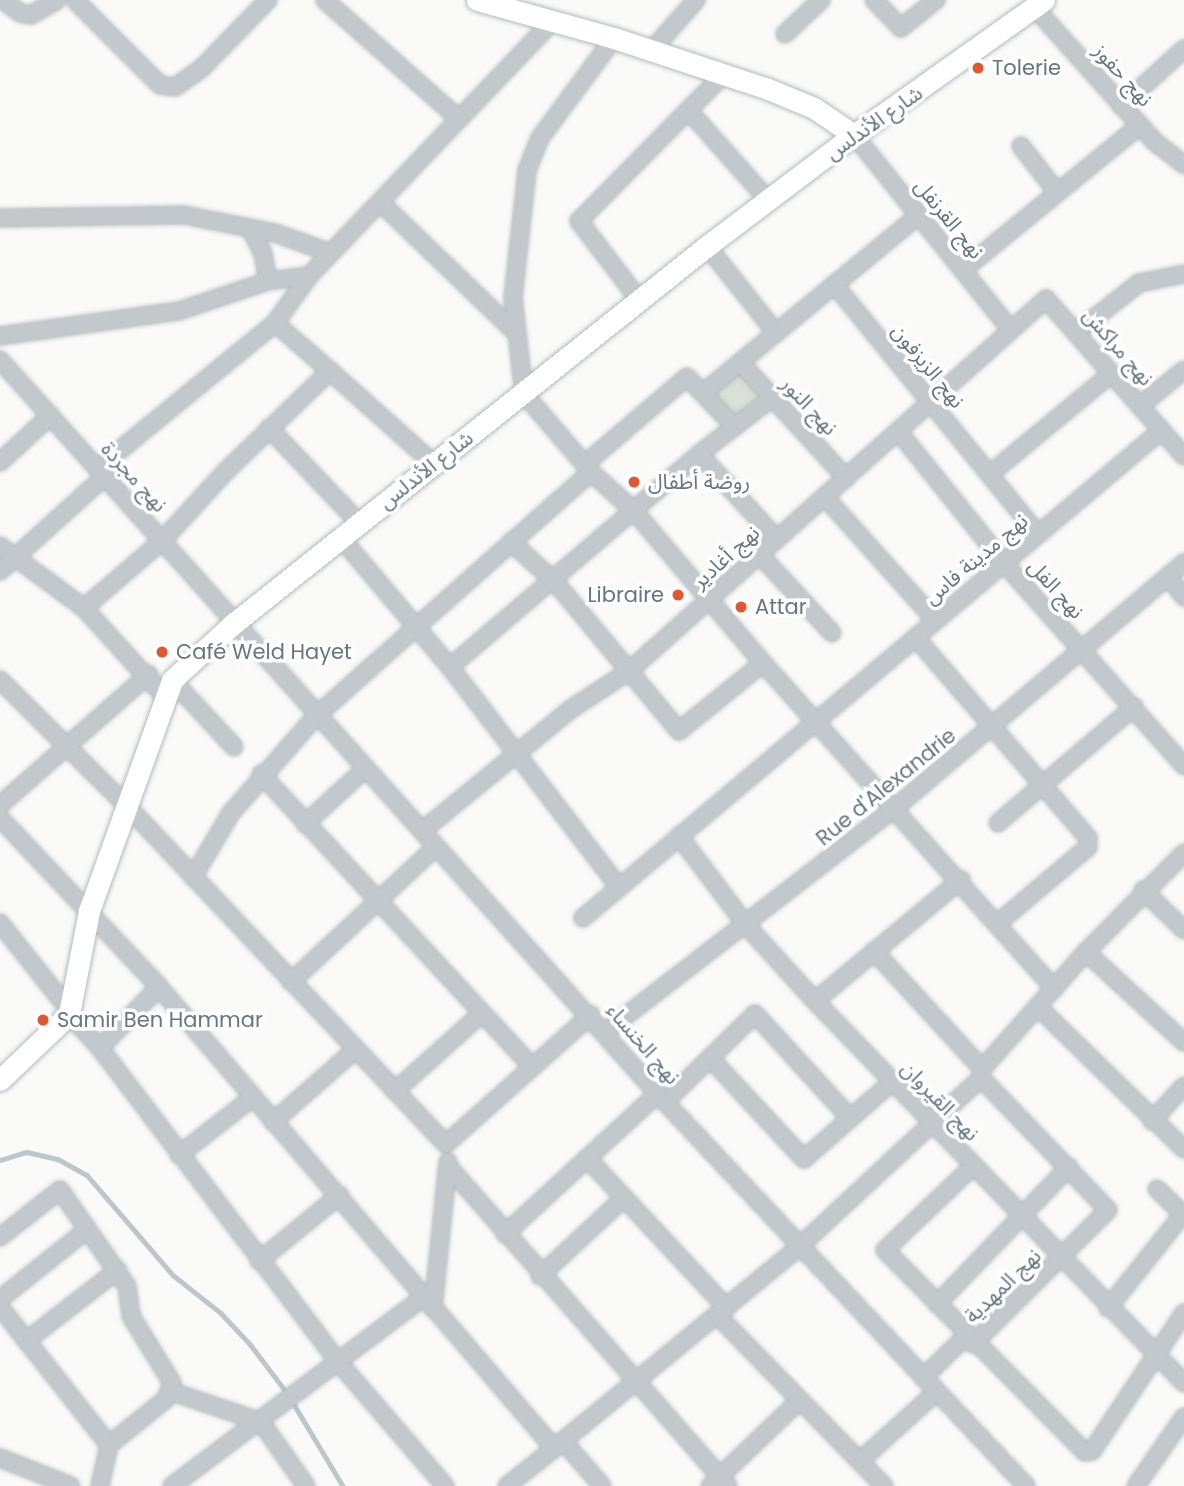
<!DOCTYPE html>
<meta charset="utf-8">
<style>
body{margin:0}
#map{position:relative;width:1184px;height:1486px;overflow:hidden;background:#fafaf8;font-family:Poppins,"Noto Sans Arabic",sans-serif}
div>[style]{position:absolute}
.green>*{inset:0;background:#dadfd7;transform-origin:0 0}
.stream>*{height:4.5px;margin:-2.25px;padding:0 2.25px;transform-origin:2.25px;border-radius:2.25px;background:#bbc7cb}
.roads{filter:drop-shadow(0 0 2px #b3babf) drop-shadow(0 0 2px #b3babf)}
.street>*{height:16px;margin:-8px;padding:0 8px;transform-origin:8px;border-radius:8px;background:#c3c8cc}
.secondary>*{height:21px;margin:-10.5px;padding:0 10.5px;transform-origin:10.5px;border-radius:10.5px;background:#fff}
.dots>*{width:19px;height:19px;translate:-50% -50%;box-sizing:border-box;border:4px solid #fff;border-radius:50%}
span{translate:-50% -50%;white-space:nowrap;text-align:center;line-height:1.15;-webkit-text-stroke:7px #fff;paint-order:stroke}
.poi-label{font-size:21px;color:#657683}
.left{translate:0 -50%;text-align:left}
.right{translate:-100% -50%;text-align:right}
.street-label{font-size:21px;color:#657683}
</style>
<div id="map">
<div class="green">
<i style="left:739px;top:371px;width:35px;height:33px;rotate:51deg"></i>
</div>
<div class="stream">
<i style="left:0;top:1160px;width:28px;rotate:-17deg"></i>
<i style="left:27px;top:1152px;width:32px;rotate:13deg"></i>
<i style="left:58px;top:1159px;width:33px;rotate:29deg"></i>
<i style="left:87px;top:1175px;width:132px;rotate:49.3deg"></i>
<i style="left:173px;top:1275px;width:61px;rotate:38.4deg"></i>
<i style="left:221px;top:1313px;width:42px;rotate:46.9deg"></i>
<i style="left:250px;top:1344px;width:63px;rotate:52.8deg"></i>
<i style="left:292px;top:1401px;width:99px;rotate:59deg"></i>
</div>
<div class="roads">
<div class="street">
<i style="left:3px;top:0;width:21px;rotate:37deg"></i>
<i style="left:20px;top:13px;width:11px;rotate:10deg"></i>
<i style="left:31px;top:15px;width:30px;rotate:-30deg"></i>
<i style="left:75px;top:0;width:120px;rotate:45deg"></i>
<i style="left:160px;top:85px;width:15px;rotate:8deg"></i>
<i style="left:175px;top:87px;width:33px;rotate:-35deg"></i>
<i style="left:202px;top:68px;width:95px;rotate:-45.9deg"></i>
<i style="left:325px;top:0;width:179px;rotate:41.6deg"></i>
<i style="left:874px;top:0;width:39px;rotate:46deg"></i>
<i style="left:901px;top:28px;width:45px;rotate:-38.7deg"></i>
<i style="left:1035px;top:8px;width:180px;rotate:48.2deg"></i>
<i style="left:1155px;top:142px;width:37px;rotate:38deg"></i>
<i style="left:785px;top:34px;width:50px;rotate:-43.4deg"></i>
<i style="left:614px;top:38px;width:124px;rotate:126.5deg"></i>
<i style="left:540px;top:138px;width:35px;rotate:112deg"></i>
<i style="left:527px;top:171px;width:128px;rotate:96.3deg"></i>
<i style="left:513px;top:298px;width:97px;rotate:83.5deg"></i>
<i style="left:524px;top:394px;width:103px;rotate:49.3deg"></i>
<i style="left:591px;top:472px;width:58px;rotate:42.2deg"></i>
<i style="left:634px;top:511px;width:199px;rotate:49.7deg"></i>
<i style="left:763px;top:663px;width:437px;rotate:48.2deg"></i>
<i style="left:652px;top:50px;width:67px;rotate:-48.7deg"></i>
<i style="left:1121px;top:106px;width:85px;rotate:-42.1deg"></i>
<i style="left:689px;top:111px;width:119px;rotate:48.4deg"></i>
<i style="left:854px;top:135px;width:250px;rotate:51.2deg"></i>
<i style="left:1021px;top:146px;width:58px;rotate:52deg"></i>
<i style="left:380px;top:202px;width:189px;rotate:43.9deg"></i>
<i style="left:0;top:218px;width:184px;rotate:-0.9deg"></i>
<i style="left:184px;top:215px;width:93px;rotate:11.2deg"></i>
<i style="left:275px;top:233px;width:59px;rotate:19.7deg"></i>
<i style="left:250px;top:228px;width:28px;rotate:63deg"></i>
<i style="left:263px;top:253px;width:28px;rotate:80deg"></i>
<i style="left:707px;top:246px;width:111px;rotate:51.6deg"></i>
<i style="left:963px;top:270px;width:229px;rotate:-39.3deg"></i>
<i style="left:834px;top:284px;width:323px;rotate:50.8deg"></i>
<i style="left:640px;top:301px;width:101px;rotate:-127.3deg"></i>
<i style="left:579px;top:221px;width:206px;rotate:-45.4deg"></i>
<i style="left:275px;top:323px;width:73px;rotate:41.1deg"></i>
<i style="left:1078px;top:331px;width:78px;rotate:-38.2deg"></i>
<i style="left:1139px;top:283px;width:46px;rotate:-11.3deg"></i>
<i style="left:0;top:336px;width:181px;rotate:-8deg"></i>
<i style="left:179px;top:311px;width:94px;rotate:-18.6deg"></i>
<i style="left:268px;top:281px;width:41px;rotate:-7deg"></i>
<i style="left:0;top:360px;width:996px;rotate:48.13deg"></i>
<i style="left:665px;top:1102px;width:527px;rotate:46.77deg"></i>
<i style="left:741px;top:363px;width:156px;rotate:47.6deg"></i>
<i style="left:703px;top:393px;width:280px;rotate:-39.5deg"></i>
<i style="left:1141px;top:405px;width:55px;rotate:-39.1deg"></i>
<i style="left:269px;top:428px;width:131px;rotate:46.5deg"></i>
<i style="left:898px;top:431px;width:169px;rotate:51.2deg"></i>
<i style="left:1004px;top:563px;width:271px;rotate:48.4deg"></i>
<i style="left:699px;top:454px;width:115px;rotate:47.5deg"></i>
<i style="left:0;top:462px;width:69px;rotate:-42.7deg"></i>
<i style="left:585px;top:464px;width:134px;rotate:-40.5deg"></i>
<i style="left:687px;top:377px;width:69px;rotate:46.2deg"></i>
<i style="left:98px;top:468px;width:229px;rotate:-39.3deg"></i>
<i style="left:275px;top:323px;width:58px;rotate:-54.1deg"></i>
<i style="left:309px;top:276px;width:350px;rotate:-46.3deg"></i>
<i style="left:990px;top:474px;width:158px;rotate:-39.6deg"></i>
<i style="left:825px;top:497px;width:166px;rotate:48.2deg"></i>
<i style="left:341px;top:538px;width:169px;rotate:49.8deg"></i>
<i style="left:450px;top:667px;width:276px;rotate:52.5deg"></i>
<i style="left:511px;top:542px;width:59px;rotate:42.3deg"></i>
<i style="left:555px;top:582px;width:194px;rotate:50.2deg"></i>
<i style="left:679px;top:731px;width:108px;rotate:-39deg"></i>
<i style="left:0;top:546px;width:104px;rotate:36.4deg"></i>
<i style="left:84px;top:608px;width:118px;rotate:47.8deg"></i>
<i style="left:760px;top:555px;width:106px;rotate:47.3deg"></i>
<i style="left:0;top:571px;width:142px;rotate:-42.1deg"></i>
<i style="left:1168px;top:577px;width:26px;rotate:51deg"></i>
<i style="left:84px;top:608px;width:103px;rotate:-40.7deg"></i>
<i style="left:162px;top:541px;width:93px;rotate:-47.6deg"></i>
<i style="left:225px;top:472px;width:146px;rotate:-43.9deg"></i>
<i style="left:330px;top:371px;width:138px;rotate:41.8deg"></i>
<i style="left:916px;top:638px;width:264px;rotate:49.3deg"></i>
<i style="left:1088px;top:838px;width:9px;rotate:90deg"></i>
<i style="left:1088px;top:847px;width:118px;rotate:139.8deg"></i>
<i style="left:450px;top:667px;width:328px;rotate:-40.5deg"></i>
<i style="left:699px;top:454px;width:92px;rotate:-37.5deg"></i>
<i style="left:0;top:680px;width:180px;rotate:44.8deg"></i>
<i style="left:128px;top:807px;width:463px;rotate:46.7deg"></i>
<i style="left:446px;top:1144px;width:194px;rotate:-41.7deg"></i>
<i style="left:172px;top:680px;width:91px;rotate:47.2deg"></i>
<i style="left:261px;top:774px;width:399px;rotate:47.2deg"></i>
<i style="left:0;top:805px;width:198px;rotate:-41.3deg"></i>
<i style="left:0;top:818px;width:232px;rotate:46.7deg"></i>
<i style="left:159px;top:987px;width:606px;rotate:49.42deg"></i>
<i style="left:998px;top:823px;width:179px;rotate:-40.5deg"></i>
<i style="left:305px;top:824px;width:80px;rotate:-42.5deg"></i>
<i style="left:422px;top:831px;width:193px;rotate:-39.3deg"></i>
<i style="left:571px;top:709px;width:69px;rotate:-33.2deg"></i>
<i style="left:629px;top:671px;width:559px;rotate:-41.74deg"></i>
<i style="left:1046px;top:299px;width:209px;rotate:48.7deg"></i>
<i style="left:679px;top:836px;width:111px;rotate:53deg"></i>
<i style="left:746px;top:925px;width:103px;rotate:47.8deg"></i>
<i style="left:815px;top:1001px;width:531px;rotate:45.99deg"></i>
<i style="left:193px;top:877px;width:74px;rotate:-59.3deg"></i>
<i style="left:231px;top:813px;width:129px;rotate:-48.8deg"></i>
<i style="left:316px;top:716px;width:368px;rotate:-41.6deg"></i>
<i style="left:1143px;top:890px;width:57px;rotate:44.3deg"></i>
<i style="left:583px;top:918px;width:757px;rotate:-40.13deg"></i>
<i style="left:0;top:923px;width:112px;rotate:51.5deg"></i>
<i style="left:874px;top:951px;width:160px;rotate:47.5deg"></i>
<i style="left:1086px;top:952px;width:133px;rotate:42.6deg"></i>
<i style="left:291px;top:982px;width:198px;rotate:-43deg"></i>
<i style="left:815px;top:1001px;width:190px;rotate:-39.7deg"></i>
<i style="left:1038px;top:1007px;width:204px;rotate:44.2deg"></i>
<i style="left:69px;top:1014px;width:46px;rotate:47.6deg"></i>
<i style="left:100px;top:1048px;width:397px;rotate:52.8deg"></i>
<i style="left:340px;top:1364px;width:161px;rotate:49.3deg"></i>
<i style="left:605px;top:1032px;width:366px;rotate:-37.7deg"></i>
<i style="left:895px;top:808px;width:379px;rotate:-40.3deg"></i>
<i style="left:100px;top:1048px;width:85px;rotate:-46deg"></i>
<i style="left:395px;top:1091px;width:114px;rotate:-41.8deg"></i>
<i style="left:665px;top:1102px;width:63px;rotate:-44.4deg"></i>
<i style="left:850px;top:1118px;width:141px;rotate:-132.4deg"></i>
<i style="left:755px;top:1014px;width:63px;rotate:135.6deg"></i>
<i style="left:710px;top:1058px;width:138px;rotate:47.1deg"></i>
<i style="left:804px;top:1159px;width:118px;rotate:-41.2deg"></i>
<i style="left:1152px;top:1121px;width:47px;rotate:-47.6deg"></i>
<i style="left:273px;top:1122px;width:109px;rotate:-41.3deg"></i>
<i style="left:179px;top:1155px;width:93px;rotate:-38deg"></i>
<i style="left:587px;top:1158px;width:205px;rotate:47deg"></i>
<i style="left:448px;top:1166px;width:425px;rotate:48.8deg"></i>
<i style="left:973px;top:1166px;width:122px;rotate:136.3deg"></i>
<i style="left:885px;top:1250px;width:284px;rotate:45.3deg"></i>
<i style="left:1085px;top:1452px;width:7px;rotate:-8deg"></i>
<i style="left:1092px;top:1451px;width:166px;rotate:-56.3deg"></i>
<i style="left:1157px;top:1189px;width:37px;rotate:44deg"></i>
<i style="left:505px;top:1234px;width:207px;rotate:-42.6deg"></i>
<i style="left:0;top:1237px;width:76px;rotate:-38.1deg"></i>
<i style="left:60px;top:1190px;width:117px;rotate:55.1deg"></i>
<i style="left:127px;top:1286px;width:30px;rotate:82deg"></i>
<i style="left:131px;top:1316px;width:79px;rotate:58.5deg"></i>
<i style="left:172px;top:1383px;width:17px;rotate:111deg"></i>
<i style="left:166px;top:1399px;width:73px;rotate:141.1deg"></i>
<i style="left:259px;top:1261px;width:104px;rotate:-39.2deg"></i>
<i style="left:540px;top:1276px;width:115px;rotate:-42.9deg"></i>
<i style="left:0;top:1299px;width:112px;rotate:-38.5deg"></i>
<i style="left:937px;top:1304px;width:190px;rotate:-46.1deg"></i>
<i style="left:0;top:1307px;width:176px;rotate:51.7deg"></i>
<i style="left:109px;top:1445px;width:42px;rotate:102.4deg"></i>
<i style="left:1108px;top:1308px;width:120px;rotate:-51.4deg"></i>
<i style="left:433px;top:1309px;width:148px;rotate:-84.2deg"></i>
<i style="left:718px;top:1316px;width:238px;rotate:45.7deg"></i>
<i style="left:26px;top:1341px;width:116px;rotate:-37.7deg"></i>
<i style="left:973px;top:1344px;width:190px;rotate:-44.8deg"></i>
<i style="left:1108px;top:1210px;width:183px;rotate:-133.9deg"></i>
<i style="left:923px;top:1378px;width:60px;rotate:-44.3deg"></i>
<i style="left:170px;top:1391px;width:96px;rotate:18.8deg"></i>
<i style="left:261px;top:1422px;width:78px;rotate:54.9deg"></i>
<i style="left:0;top:1458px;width:76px;rotate:21.5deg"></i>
<i style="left:860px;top:1461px;width:103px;rotate:-42.2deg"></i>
<i style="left:172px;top:1486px;width:315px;rotate:-36.9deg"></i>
<i style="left:507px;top:1486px;width:69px;rotate:-38.5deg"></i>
<i style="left:602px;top:1486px;width:60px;rotate:-130.9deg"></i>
<i style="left:563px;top:1441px;width:307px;rotate:-39.4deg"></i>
<i style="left:800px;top:1246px;width:247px;rotate:-42.9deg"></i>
<i style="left:981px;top:1078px;width:9px;rotate:-84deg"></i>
<i style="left:982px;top:1069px;width:157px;rotate:-48.4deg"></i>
<i style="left:1086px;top:952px;width:139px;rotate:-45.3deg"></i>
<i style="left:710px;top:1486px;width:124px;rotate:-43.7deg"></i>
<i style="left:1136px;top:1486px;width:84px;rotate:-55.2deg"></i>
</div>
<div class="secondary">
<i style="left:477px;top:0;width:142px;rotate:15.5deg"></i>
<i style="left:614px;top:38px;width:162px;rotate:18.3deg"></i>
<i style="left:768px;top:89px;width:50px;rotate:22.4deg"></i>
<i style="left:814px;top:108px;width:48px;rotate:34deg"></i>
<i style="left:0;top:1080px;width:95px;rotate:-43.7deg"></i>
<i style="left:69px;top:1014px;width:105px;rotate:-79deg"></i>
<i style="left:89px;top:911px;width:245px;rotate:-70.2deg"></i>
<i style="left:172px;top:680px;width:83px;rotate:-42.6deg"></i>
<i style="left:233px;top:624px;width:606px;rotate:-38.57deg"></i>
<i style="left:707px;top:246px;width:184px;rotate:-37.1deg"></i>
<i style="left:854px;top:135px;width:233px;rotate:-35.4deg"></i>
</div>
</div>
<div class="dots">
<i style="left:978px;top:68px;background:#e4572e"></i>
<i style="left:634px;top:482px;background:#e4572e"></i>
<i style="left:678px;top:595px;background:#e4572e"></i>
<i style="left:741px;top:607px;background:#e4572e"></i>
<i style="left:162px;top:652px;background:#e4572e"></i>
<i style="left:43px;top:1020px;background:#e4572e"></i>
</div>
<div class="poi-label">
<span class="left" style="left:992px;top:68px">Tolerie</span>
<span class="left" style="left:648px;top:482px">روضة أطفال</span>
<span class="right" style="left:664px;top:595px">Libraire</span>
<span class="left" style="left:755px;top:607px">Attar</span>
<span class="left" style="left:176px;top:652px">Café Weld Hayet</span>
<span class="left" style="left:57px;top:1020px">Samir Ben Hammar</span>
</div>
<div class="street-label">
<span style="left:1123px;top:75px;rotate:48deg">نهج حفوز</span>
<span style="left:874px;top:123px;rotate:-35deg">شارع الأندلس</span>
<span style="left:949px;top:219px;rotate:51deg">نهج القرنفل</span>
<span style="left:1118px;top:347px;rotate:49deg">نهج مراكش</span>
<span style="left:928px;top:366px;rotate:51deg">نهج الزيزفون</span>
<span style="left:809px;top:406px;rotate:47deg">نهج النور</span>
<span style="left:426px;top:470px;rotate:-38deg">شارع الأندلس</span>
<span style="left:134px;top:477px;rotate:48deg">نهج مجردة</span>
<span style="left:726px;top:557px;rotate:-42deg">نهج أغادير</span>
<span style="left:976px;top:559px;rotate:-40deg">نهج مدينة فاس</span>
<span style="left:1056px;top:589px;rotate:48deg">نهج الفل</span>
<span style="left:886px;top:787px;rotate:-39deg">Rue d'Alexandrie</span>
<span style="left:643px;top:1044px;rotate:49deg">نهج الخنساء</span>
<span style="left:940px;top:1101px;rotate:46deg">نهج القيروان</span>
<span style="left:1003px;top:1286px;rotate:-44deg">نهج المهدية</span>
</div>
</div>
